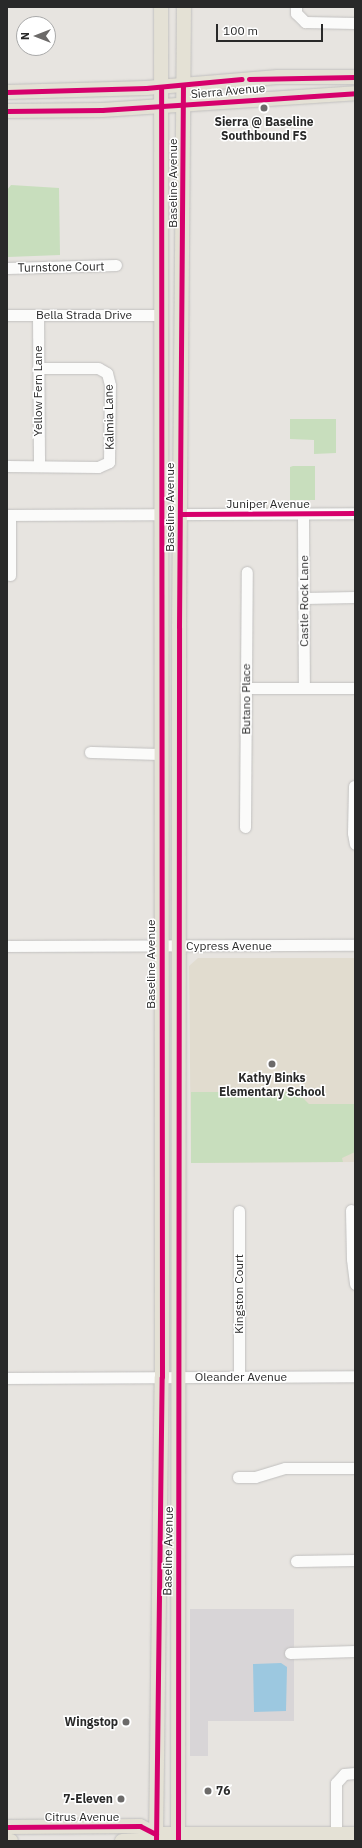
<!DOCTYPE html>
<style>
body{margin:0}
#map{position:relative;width:362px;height:1848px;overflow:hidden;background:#e7e4e0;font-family:"IBM Plex Sans",sans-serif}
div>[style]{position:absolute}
.industrial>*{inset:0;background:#d8d5d7}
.education>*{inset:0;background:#e1dccf}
.green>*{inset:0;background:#c8debd}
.water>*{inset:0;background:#9cc8e0}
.roads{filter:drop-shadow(0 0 1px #c1c0bf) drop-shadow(0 0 1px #c1c0bf)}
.minor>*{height:11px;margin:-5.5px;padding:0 5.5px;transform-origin:5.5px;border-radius:5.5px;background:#fbfbfa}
.major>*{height:14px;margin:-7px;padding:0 7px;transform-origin:7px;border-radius:7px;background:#e4e1d5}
.cycleway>*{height:5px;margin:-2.5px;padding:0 2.5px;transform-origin:2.5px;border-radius:2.5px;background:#d6006c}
.dots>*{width:11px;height:11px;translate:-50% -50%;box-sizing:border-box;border:2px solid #fff;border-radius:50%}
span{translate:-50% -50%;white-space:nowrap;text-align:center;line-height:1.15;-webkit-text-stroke:3px #fff;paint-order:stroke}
.street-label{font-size:12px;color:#292929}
.poi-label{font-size:12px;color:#292929;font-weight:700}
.right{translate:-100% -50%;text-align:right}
.left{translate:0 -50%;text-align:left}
.frame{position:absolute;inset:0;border:8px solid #292929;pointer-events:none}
.north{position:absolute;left:16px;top:16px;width:40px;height:40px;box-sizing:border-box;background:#fff;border:1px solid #a9a9a9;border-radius:50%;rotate:270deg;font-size:11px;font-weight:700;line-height:16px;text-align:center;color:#292929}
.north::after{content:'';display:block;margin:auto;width:14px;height:18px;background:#6c6a69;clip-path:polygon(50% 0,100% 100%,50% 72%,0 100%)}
.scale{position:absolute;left:216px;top:24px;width:107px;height:18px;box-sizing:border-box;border:2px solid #292929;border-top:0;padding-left:5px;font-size:12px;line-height:14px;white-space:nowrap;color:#292929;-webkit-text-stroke:3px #fff;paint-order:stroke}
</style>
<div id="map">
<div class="industrial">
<i style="clip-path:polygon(190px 1609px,294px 1609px,294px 1721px,208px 1721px,208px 1756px,190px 1756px)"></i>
</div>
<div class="education">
<i style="clip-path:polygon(198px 958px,355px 958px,355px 1162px,191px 1163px,189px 966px)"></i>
</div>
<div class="green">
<i style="clip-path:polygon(11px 185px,59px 188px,60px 255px,8px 257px,7px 190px)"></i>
<i style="clip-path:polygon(290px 419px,336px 419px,336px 453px,314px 454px,314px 440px,290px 439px)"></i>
<i style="clip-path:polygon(293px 466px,315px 466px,315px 500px,290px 500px,290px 467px)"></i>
<i style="clip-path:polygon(191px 1092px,297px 1092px,309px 1104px,355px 1104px,355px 1152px,342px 1158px,343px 1162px,191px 1163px)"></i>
</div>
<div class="water">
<i style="clip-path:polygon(281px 1663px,287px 1667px,286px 1711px,254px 1712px,253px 1664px)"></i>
</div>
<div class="roads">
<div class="minor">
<i style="left:296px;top:7px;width:6px;rotate:90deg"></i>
<i style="left:296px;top:13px;width:13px;rotate:45deg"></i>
<i style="left:305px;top:22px;width:50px;rotate:1.1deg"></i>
<i style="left:7px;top:268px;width:109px;rotate:-1.6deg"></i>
<i style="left:7px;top:315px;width:154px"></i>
<i style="left:38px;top:315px;width:151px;rotate:89.6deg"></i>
<i style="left:7px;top:466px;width:91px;rotate:0.6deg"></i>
<i style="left:98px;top:467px;width:12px;rotate:-24deg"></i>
<i style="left:109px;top:462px;width:77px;rotate:-89.3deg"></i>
<i style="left:110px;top:385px;width:12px;rotate:-104deg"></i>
<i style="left:107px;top:373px;width:10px;rotate:-151deg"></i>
<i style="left:98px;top:368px;width:60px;rotate:180deg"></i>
<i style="left:303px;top:514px;width:174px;rotate:89.7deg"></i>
<i style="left:7px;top:515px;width:348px;rotate:-0.3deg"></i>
<i style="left:10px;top:575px;width:60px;rotate:-90deg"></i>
<i style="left:305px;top:598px;width:50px;rotate:-1.1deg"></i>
<i style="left:247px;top:688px;width:108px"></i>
<i style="left:90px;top:752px;width:71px;rotate:1.6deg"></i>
<i style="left:354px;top:786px;width:47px;rotate:91.2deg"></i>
<i style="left:353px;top:833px;width:11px;rotate:80deg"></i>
<i style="left:245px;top:827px;width:255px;rotate:-89.6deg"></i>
<i style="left:7px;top:946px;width:348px;rotate:-0.2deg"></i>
<i style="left:351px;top:1210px;width:49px;rotate:88.8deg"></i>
<i style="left:352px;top:1259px;width:25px;rotate:83deg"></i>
<i style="left:239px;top:1211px;width:166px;rotate:90deg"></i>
<i style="left:7px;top:1378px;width:348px;rotate:-0.3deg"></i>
<i style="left:238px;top:1477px;width:17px"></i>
<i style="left:255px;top:1477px;width:31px;rotate:-17deg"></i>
<i style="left:285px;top:1468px;width:70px"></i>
<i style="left:296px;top:1561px;width:59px;rotate:-1deg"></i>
<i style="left:290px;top:1653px;width:65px;rotate:-1.8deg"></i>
<i style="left:336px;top:1841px;width:58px;rotate:-90deg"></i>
<i style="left:336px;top:1783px;width:12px;rotate:-48deg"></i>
<i style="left:344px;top:1774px;width:11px;rotate:-5deg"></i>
</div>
<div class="major">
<i style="left:7px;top:92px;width:139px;rotate:-1.6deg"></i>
<i style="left:146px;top:88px;width:132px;rotate:-4.8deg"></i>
<i style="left:278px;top:77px;width:77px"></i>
<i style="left:7px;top:111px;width:95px;rotate:-0.6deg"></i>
<i style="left:102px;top:110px;width:254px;rotate:-3.8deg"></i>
<i style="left:7px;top:1827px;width:133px;rotate:-0.4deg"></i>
<i style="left:140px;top:1826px;width:18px;rotate:27deg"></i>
<i style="left:156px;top:1834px;width:199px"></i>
<i style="left:7px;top:1841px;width:4px"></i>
<i style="left:122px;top:1841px;width:22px;rotate:-3deg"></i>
<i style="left:144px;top:1840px;width:13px;rotate:-27deg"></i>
<i style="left:156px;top:1841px;width:464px;rotate:-89.3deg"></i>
<i style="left:162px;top:1377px;width:1370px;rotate:-90.04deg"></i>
<i style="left:178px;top:1841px;width:1214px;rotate:-89.95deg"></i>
<i style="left:179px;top:627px;width:620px;rotate:-89.54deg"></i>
</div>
</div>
<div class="cycleway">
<i style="left:249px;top:79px;width:106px;rotate:-1.1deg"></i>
<i style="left:7px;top:92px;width:139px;rotate:-1.6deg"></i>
<i style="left:146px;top:88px;width:96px;rotate:-5.4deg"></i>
<i style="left:7px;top:111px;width:95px;rotate:-0.6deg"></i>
<i style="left:102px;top:110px;width:254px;rotate:-3.8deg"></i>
<i style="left:180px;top:514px;width:175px;rotate:-0.3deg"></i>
<i style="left:7px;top:1827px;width:133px;rotate:-0.4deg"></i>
<i style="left:140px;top:1826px;width:18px;rotate:27deg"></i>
<i style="left:156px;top:1841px;width:464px;rotate:-89.3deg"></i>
<i style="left:162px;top:1377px;width:1290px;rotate:-90.04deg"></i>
<i style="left:178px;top:1841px;width:1214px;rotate:-89.95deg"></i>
<i style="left:179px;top:627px;width:542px;rotate:-89.58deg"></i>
</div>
<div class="dots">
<i style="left:264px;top:108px;background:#6c6a69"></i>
<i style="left:272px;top:1064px;background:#6c6a69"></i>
<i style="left:126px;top:1722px;background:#6c6a69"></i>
<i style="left:208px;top:1791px;background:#6c6a69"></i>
<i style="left:121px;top:1799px;background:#6c6a69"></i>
</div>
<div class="street-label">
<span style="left:228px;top:91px;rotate:-5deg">Sierra Avenue</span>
<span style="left:173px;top:183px;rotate:-90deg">Baseline Avenue</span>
<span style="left:61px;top:267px;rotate:-1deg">Turnstone Court</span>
<span style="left:84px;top:315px">Bella Strada Drive</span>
<span style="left:38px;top:391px;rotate:-90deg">Yellow Fern Lane</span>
<span style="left:109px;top:417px;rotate:-91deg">Kalmia Lane</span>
<span style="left:268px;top:504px">Juniper Avenue</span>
<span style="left:170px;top:507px;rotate:-90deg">Baseline Avenue</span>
<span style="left:304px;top:601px;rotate:-90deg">Castle Rock Lane</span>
<span style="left:246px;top:699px;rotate:-90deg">Butano Place</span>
<span style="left:229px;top:946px">Cypress Avenue</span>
<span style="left:151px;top:964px;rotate:-90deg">Baseline Avenue</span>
<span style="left:239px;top:1294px;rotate:-90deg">Kingston Court</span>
<span style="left:241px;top:1377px">Oleander Avenue</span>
<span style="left:168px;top:1551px;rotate:-89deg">Baseline Avenue</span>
<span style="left:82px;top:1817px">Citrus Avenue</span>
</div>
<div class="poi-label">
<span style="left:264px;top:129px">Sierra @ Baseline<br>Southbound FS</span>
<span style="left:272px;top:1085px">Kathy Binks<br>Elementary School</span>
<span class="right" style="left:118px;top:1722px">Wingstop</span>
<span class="left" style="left:216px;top:1791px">76</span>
<span class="right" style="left:113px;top:1799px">7-Eleven</span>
</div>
<div class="frame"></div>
<div class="north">N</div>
<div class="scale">100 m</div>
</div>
